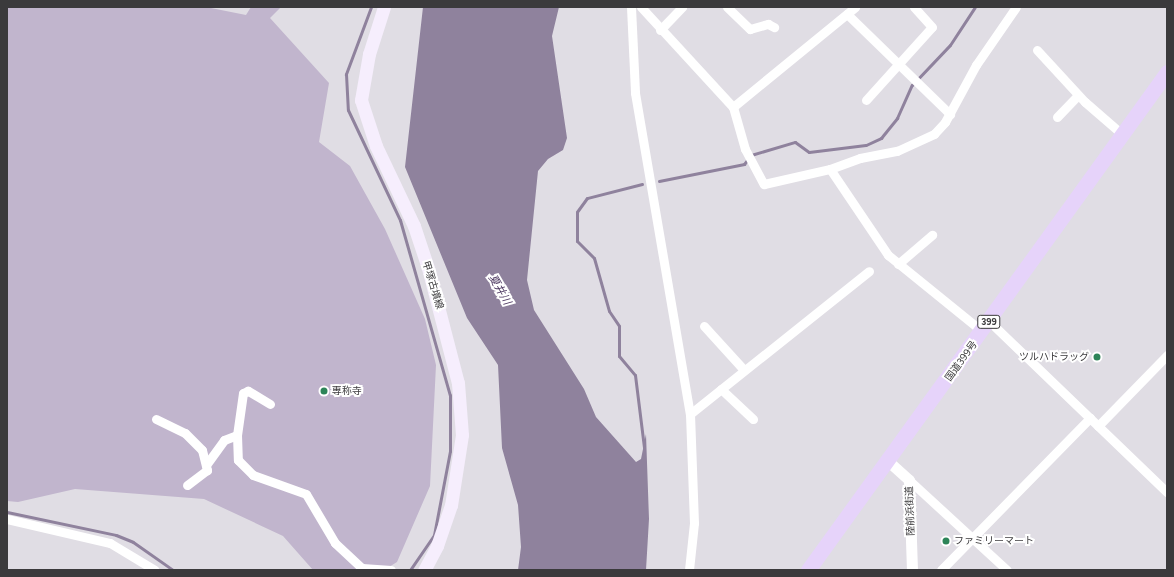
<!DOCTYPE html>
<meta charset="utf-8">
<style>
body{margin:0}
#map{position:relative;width:1174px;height:577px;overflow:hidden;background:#e0dde4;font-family:Figtree,"Noto Sans JP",sans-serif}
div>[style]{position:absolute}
.green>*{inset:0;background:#c1b5cd}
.water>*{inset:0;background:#8f829d}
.stream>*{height:3px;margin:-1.5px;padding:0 1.5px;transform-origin:1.5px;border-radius:1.5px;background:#8f829d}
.minor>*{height:9px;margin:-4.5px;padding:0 4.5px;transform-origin:4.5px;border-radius:4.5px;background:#fff}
.tertiary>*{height:11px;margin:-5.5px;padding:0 5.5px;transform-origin:5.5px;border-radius:5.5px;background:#fff}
.secondary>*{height:13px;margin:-6.5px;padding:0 6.5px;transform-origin:6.5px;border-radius:6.5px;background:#f6eefd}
.trunk>*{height:15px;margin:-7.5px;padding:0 7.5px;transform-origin:7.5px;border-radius:7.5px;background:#e6d3fa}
.dots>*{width:11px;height:11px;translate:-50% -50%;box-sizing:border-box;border:2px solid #fff;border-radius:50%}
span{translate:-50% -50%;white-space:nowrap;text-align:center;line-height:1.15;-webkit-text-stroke:4px #fff;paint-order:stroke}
.shield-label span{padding:1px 3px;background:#fff;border:1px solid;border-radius:3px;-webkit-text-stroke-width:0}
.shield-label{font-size:9px;color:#3b3a3c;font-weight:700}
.street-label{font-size:10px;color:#3b3a3c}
.poi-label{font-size:10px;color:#3b3a3c}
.right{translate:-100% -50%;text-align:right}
.left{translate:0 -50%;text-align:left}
.water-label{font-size:11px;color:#4d3861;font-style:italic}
.frame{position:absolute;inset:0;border:8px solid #3b3a3c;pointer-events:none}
</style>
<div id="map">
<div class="green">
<i style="clip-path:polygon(7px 7px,206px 7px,246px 15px,251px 7px,281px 7px,270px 18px,329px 83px,319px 142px,350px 166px,385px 229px,425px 319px,436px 365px,430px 486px,397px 562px,384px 570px,313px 570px,283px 536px,204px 499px,75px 489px,18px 502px,7px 501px)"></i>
</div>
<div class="water">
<i style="clip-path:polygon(423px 7px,559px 7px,552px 36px,567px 138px,563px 150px,548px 159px,538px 171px,527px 280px,534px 310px,584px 389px,596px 417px,636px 462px,641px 459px,646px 434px,649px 519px,646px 570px,518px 570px,521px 547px,518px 505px,502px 448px,498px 365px,467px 318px,405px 167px)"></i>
</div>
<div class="stream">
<i style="left:371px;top:7px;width:72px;rotate:110.5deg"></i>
<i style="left:346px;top:74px;width:36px;rotate:87deg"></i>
<i style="left:348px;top:110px;width:122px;rotate:64.7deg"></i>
<i style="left:400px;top:220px;width:182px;rotate:74.1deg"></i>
<i style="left:450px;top:395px;width:56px;rotate:90deg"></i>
<i style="left:450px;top:451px;width:86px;rotate:100.8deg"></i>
<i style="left:434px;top:535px;width:42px;rotate:124.4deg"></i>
<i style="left:659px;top:181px;width:87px;rotate:-11.3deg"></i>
<i style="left:744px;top:164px;width:11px;rotate:-52deg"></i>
<i style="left:751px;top:155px;width:46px;rotate:-16.5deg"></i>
<i style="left:795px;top:142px;width:17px;rotate:36deg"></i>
<i style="left:809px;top:152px;width:57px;rotate:-7deg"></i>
<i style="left:866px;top:145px;width:17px;rotate:-25deg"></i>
<i style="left:881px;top:138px;width:26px;rotate:-51deg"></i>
<i style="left:897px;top:118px;width:36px;rotate:-66deg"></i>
<i style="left:912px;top:85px;width:55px;rotate:-46.5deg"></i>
<i style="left:950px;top:45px;width:45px;rotate:-56.7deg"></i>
<i style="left:642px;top:184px;width:57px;rotate:165.7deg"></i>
<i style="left:587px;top:198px;width:17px;rotate:126deg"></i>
<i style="left:577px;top:212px;width:29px;rotate:90deg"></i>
<i style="left:577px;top:241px;width:24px;rotate:45deg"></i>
<i style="left:594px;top:258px;width:55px;rotate:74.2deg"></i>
<i style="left:609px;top:311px;width:18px;rotate:56deg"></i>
<i style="left:619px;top:326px;width:30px;rotate:90deg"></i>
<i style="left:619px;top:356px;width:25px;rotate:50deg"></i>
<i style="left:635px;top:375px;width:73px;rotate:82.9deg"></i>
<i style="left:7px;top:512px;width:111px;rotate:11.9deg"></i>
<i style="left:116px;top:535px;width:18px;rotate:22deg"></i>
<i style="left:133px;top:542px;width:49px;rotate:35deg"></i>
</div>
<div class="minor">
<i style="left:631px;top:7px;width:86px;rotate:87.3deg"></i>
<i style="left:635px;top:93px;width:326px;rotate:80.3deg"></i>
<i style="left:690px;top:414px;width:109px;rotate:87.9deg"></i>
<i style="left:694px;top:523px;width:47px;rotate:96.1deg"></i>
<i style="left:641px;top:7px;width:136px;rotate:47.4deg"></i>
<i style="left:733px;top:107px;width:44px;rotate:74.1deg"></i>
<i style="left:745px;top:149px;width:40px;rotate:62deg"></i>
<i style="left:764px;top:184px;width:68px;rotate:-12.8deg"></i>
<i style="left:830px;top:169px;width:104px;rotate:56deg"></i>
<i style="left:888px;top:255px;width:121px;rotate:39deg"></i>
<i style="left:727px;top:7px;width:32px;rotate:44deg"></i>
<i style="left:750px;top:29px;width:19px;rotate:-16deg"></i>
<i style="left:768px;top:24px;width:7px;rotate:27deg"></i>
<i style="left:847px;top:14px;width:144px;rotate:44.2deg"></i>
<i style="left:660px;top:30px;width:32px;rotate:-46deg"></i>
<i style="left:1037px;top:50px;width:71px;rotate:47.3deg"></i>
<i style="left:1085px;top:102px;width:49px;rotate:40.9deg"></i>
<i style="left:866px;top:100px;width:98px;rotate:-47.9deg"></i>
<i style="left:932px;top:27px;width:27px;rotate:-132deg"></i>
<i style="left:733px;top:107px;width:158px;rotate:-39.3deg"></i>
<i style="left:1057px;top:117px;width:30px;rotate:-46deg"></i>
<i style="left:830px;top:169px;width:32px;rotate:-20deg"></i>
<i style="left:860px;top:158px;width:38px;rotate:-11deg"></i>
<i style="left:897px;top:151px;width:41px;rotate:-24.7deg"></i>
<i style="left:934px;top:134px;width:16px;rotate:-47deg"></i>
<i style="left:945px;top:122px;width:65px;rotate:-61.5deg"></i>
<i style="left:976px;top:65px;width:70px;rotate:-55.4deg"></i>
<i style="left:898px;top:264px;width:45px;rotate:-40.5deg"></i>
<i style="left:989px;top:321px;width:247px;rotate:43.9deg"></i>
<i style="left:704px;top:326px;width:59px;rotate:47.7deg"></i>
<i style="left:721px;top:389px;width:44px;rotate:43.2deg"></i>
<i style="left:270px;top:404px;width:26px;rotate:-149deg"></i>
<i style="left:248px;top:391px;width:5px;rotate:158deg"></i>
<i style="left:243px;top:393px;width:42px;rotate:98.1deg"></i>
<i style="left:237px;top:435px;width:25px;rotate:88deg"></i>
<i style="left:238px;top:460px;width:21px;rotate:45deg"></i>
<i style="left:253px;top:475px;width:56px;rotate:19.7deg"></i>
<i style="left:306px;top:494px;width:57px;rotate:59.4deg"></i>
<i style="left:335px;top:543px;width:37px;rotate:43deg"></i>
<i style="left:362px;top:568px;width:29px;rotate:4deg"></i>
<i style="left:690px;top:414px;width:229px;rotate:-38.6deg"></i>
<i style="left:156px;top:419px;width:32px;rotate:26deg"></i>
<i style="left:185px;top:433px;width:24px;rotate:45deg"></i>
<i style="left:202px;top:450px;width:21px;rotate:76deg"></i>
<i style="left:207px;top:470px;width:25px;rotate:143deg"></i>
<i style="left:1098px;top:426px;width:99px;rotate:-45.8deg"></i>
<i style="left:206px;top:465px;width:31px;rotate:-54deg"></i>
<i style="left:224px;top:440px;width:14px;rotate:-21deg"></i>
<i style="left:909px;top:480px;width:133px;rotate:42.6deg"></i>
<i style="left:7px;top:519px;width:106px;rotate:13.1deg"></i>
<i style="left:110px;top:543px;width:52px;rotate:31deg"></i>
<i style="left:941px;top:570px;width:213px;rotate:-45.6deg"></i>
</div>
<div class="tertiary">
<i style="left:888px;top:461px;width:28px;rotate:42deg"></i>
<i style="left:909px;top:480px;width:90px;rotate:88.1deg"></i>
</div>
<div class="secondary">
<i style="left:384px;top:7px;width:49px;rotate:107.7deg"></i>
<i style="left:369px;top:54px;width:47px;rotate:99.9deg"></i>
<i style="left:361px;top:100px;width:48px;rotate:71.9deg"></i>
<i style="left:376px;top:146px;width:89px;rotate:64.6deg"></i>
<i style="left:414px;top:226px;width:44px;rotate:71.6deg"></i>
<i style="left:428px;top:268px;width:119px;rotate:75.4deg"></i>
<i style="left:458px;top:383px;width:52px;rotate:85.6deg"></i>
<i style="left:462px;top:435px;width:71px;rotate:98.9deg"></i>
<i style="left:451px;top:505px;width:43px;rotate:108.9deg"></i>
<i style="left:437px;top:546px;width:27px;rotate:118deg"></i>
</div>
<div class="trunk">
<i style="left:808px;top:570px;width:614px;rotate:-54.21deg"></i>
</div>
<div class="dots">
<i style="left:1097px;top:357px;background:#2d8458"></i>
<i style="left:324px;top:391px;background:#2d8458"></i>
<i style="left:946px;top:541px;background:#2d8458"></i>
</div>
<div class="shield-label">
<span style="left:989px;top:322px">399</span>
</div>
<div class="street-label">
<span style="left:433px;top:285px;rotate:73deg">甲塚古墳線</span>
<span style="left:961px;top:361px;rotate:-54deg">国道399号</span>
<span style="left:910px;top:511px;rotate:-92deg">陸前浜街道</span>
</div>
<div class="poi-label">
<span class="right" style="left:1089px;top:357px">ツルハドラッグ</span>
<span class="left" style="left:332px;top:391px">専称寺</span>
<span class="left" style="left:954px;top:541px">ファミリーマート</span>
</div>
<div class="water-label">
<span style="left:499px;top:290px;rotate:60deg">夏井川</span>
</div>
<div class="frame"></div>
</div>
